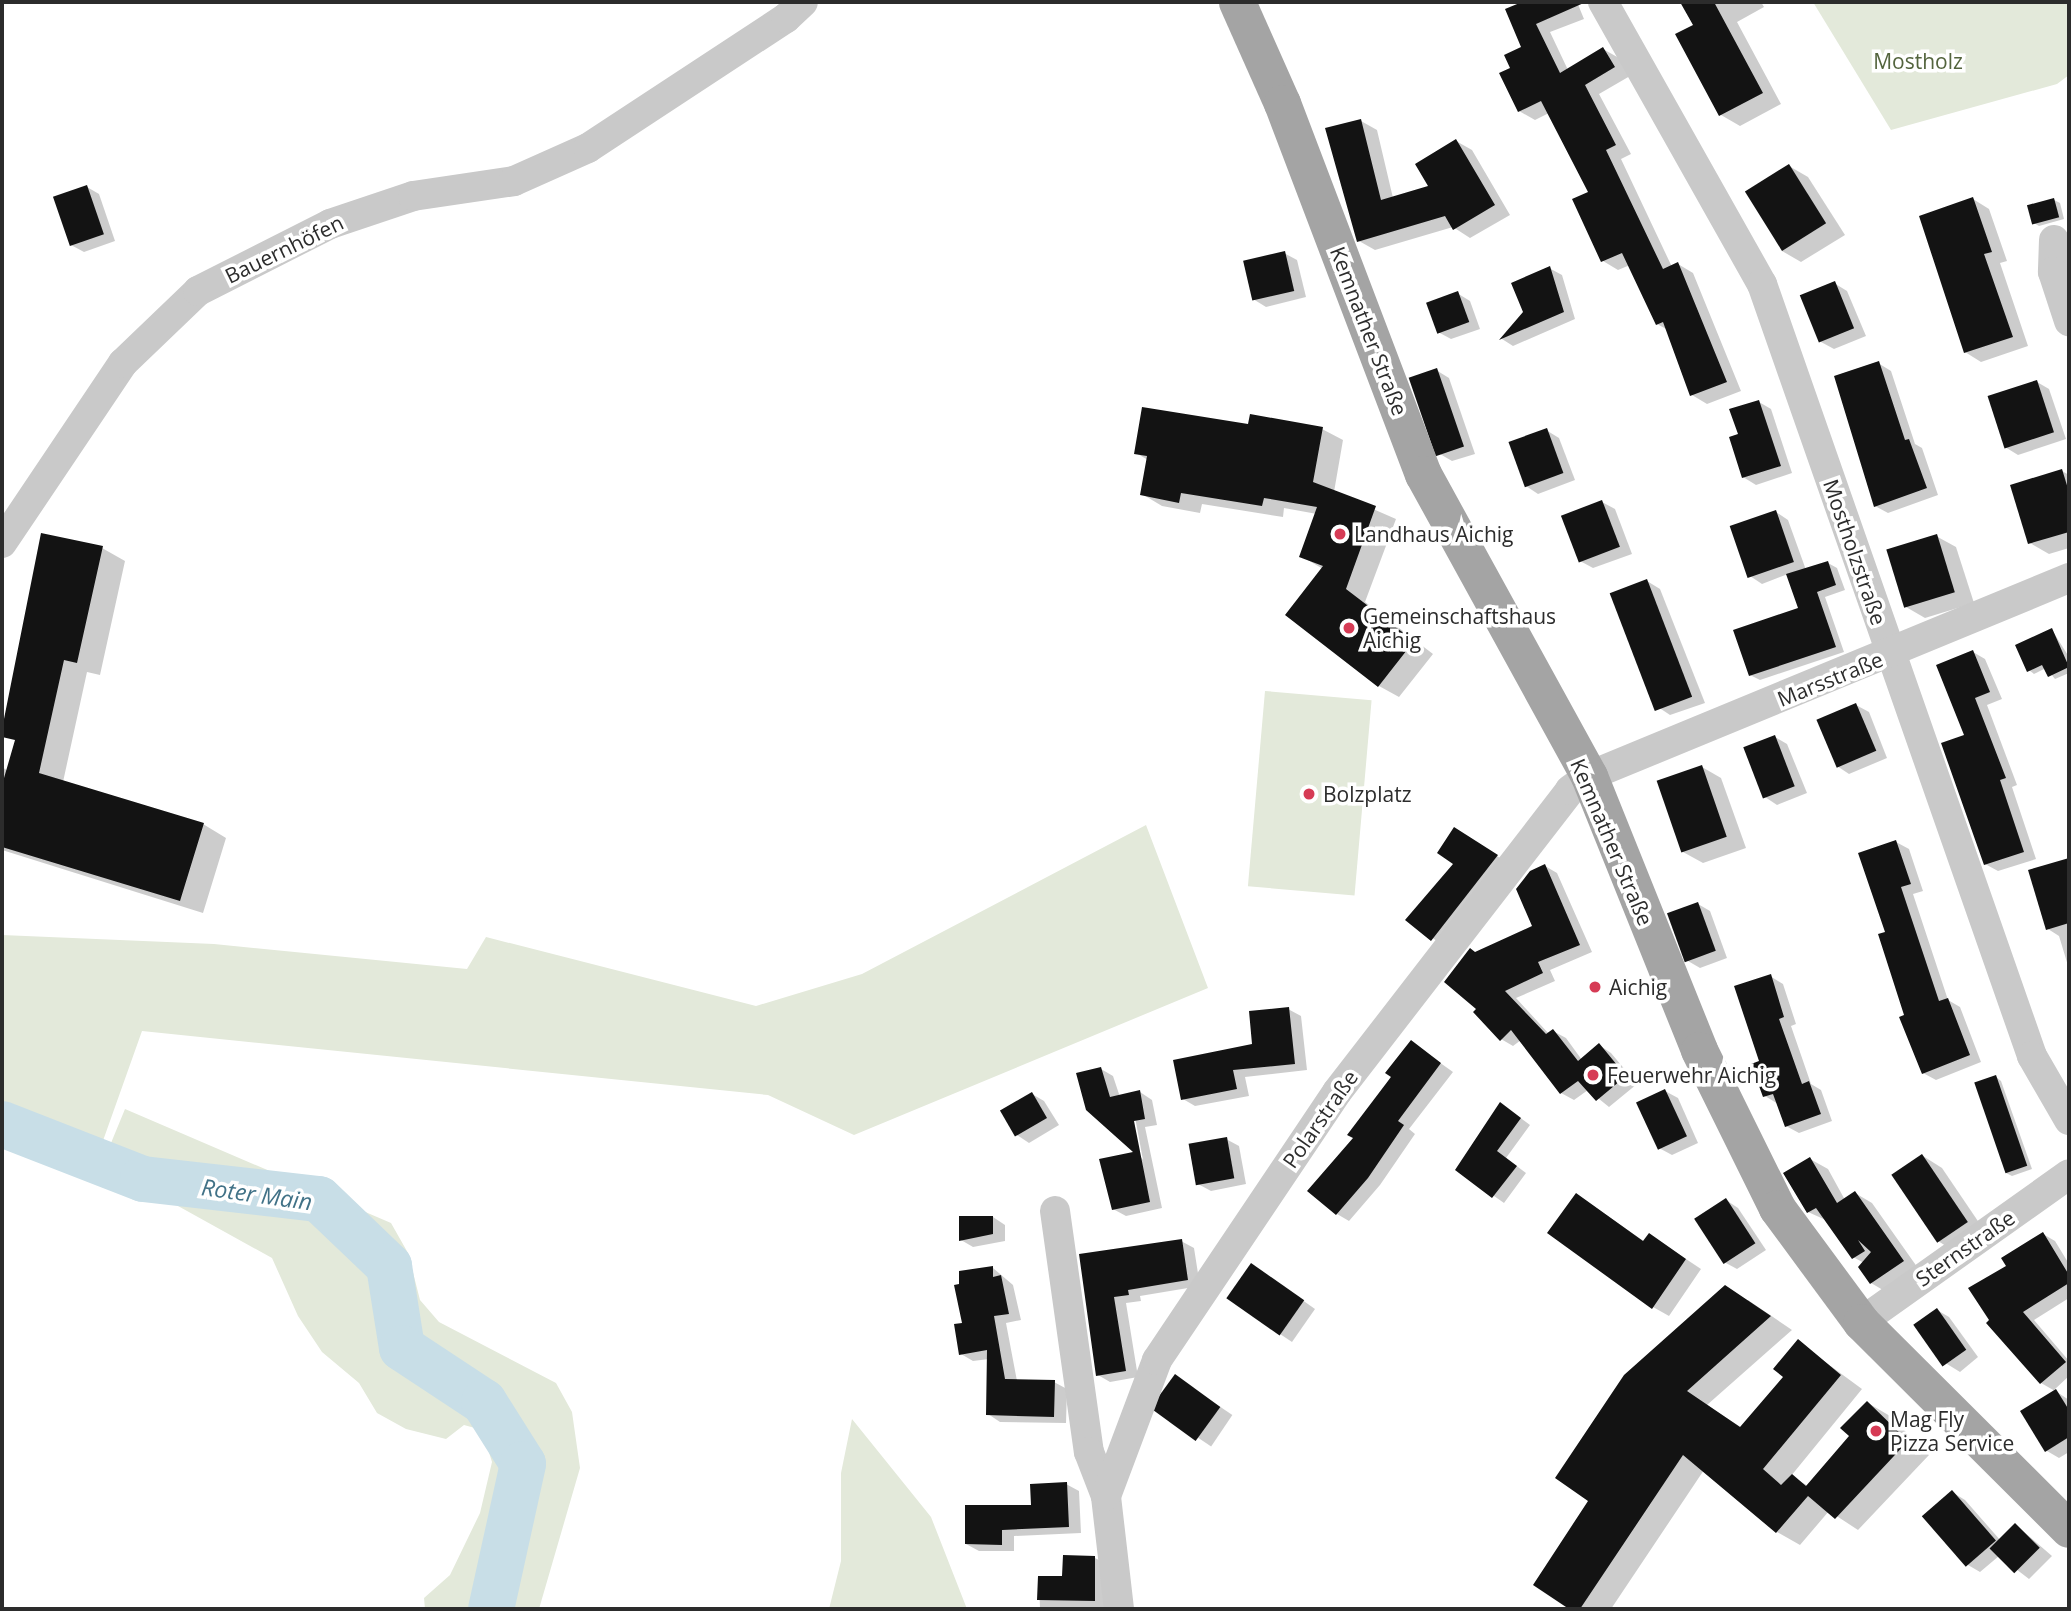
<!DOCTYPE html>
<meta charset="utf-8">
<style>
body{margin:0}
#map{position:relative;width:2071px;height:1611px;overflow:hidden;background:#fff;font-family:"Open Sans",sans-serif}
div>[style]{position:absolute}
.green>*{inset:0;background:#e3e9da;transform-origin:0 0}
.shadow>*{inset:0;background:#0003;transform-origin:0 0}
.river>*{height:46px;margin:-23px;padding:0 23px;transform-origin:23px;border-radius:23px;background:#c8dee7}
.building>*{inset:0;background:#131313;transform-origin:0 0}
.minor>*{height:30px;margin:-15px;padding:0 15px;transform-origin:15px;border-radius:15px;background:#c9c9c9}
.major>*{height:37px;margin:-18.5px;padding:0 18.5px;transform-origin:18.5px;border-radius:18.5px;background:#a4a4a4}
.dots>*{width:19px;height:19px;translate:-50% -50%;box-sizing:border-box;border:4px solid #fff;border-radius:50%}
span{translate:-50% -50%;white-space:nowrap;text-align:center;line-height:1.15;-webkit-text-stroke:7px #fff;paint-order:stroke}
.park-label{font-size:21px;color:#53643d}
.street-label{font-size:21px;color:#2c2c2c}
.poi-label{font-size:21px;color:#2c2c2c}
.left{translate:0 -50%;text-align:left}
.water-label{font-size:23px;color:#417287;font-style:italic}
.frame{position:absolute;inset:0;border:4px solid #2c2c2c;pointer-events:none}
</style>
<div id="map">
<div class="green">
<i style="clip-path:polygon(1813px 2px,2069px 2px,2069px 75px,2057px 84px,1891px 130px)"></i>
<i style="left:1265px;top:691px;width:107px;height:196px;rotate:5deg"></i>
<i style="clip-path:polygon(1146px 825px,1208px 988px,854px 1135px,768px 1095px,142px 1031px,94px 1166px,2px 1138px,2px 935px,214px 944px,467px 969px,486px 937px,756px 1006px,862px 974px)"></i>
<i style="clip-path:polygon(125px 1109px,391px 1223px,408px 1253px,420px 1300px,439px 1322px,556px 1383px,572px 1412px,580px 1468px,539px 1609px,425px 1609px,424px 1598px,450px 1575px,480px 1513px,492px 1462px,482px 1430px,464px 1425px,446px 1439px,406px 1429px,377px 1413px,359px 1383px,322px 1352px,298px 1316px,272px 1258px,160px 1196px,97px 1177px)"></i>
<i style="clip-path:polygon(852px 1419px,931px 1517px,967px 1609px,829px 1609px,841px 1561px,841px 1473px)"></i>
</div>
<div class="shadow">
<i style="clip-path:polygon(1526px 2px,1577px 2px,1584px 19px,1550px 32px,1568px 70px,1603px 49px,1619px 58px,1630px 76px,1599px 94px,1631px 154px,1621px 159px,1672px 267px,1678px 264px,1693px 273px,1741px 391px,1707px 404px,1692px 395px,1668px 330px,1657px 324px,1630px 265px,1618px 270px,1603px 261px,1574px 200px,1590px 193px,1549px 113px,1535px 120px,1519px 111px,1512px 68px,1523px 48px,1507px 10px)"></i>
<i style="clip-path:polygon(1683px 2px,1761px 2px,1764px 7px,1737px 22px,1781px 104px,1740px 126px,1721px 115px,1696px 26px)"></i>
<i style="clip-path:polygon(1361px 121px,1377px 130px,1393px 198px,1430px 187px,1456px 141px,1472px 150px,1510px 215px,1470px 238px,1453px 227px,1375px 250px,1359px 241px)"></i>
<i style="clip-path:polygon(1789px 166px,1808px 177px,1845px 235px,1801px 262px,1782px 251px)"></i>
<i style="clip-path:polygon(87px 187px,99px 194px,115px 241px,84px 252px,71px 245px)"></i>
<i style="clip-path:polygon(1973px 199px,1989px 209px,2007px 261px,2000px 263px,2028px 346px,1981px 362px,1965px 352px)"></i>
<i style="clip-path:polygon(2054px 200px,2060px 203px,2064px 219px,2039px 226px,2034px 223px)"></i>
<i style="clip-path:polygon(1284px 253px,1297px 260px,1306px 297px,1266px 307px,1253px 299px)"></i>
<i style="clip-path:polygon(1549px 268px,1562px 275px,1575px 319px,1513px 346px,1502px 339px,1525px 313px)"></i>
<i style="clip-path:polygon(1834px 283px,1847px 291px,1866px 336px,1834px 349px,1821px 342px)"></i>
<i style="clip-path:polygon(1457px 293px,1470px 301px,1480px 329px,1451px 339px,1438px 332px)"></i>
<i style="clip-path:polygon(1878px 363px,1891px 371px,1915px 444px,1922px 448px,1938px 495px,1888px 513px,1875px 506px)"></i>
<i style="clip-path:polygon(1436px 370px,1449px 378px,1475px 454px,1452px 461px,1440px 454px)"></i>
<i style="clip-path:polygon(2037px 382px,2049px 389px,2066px 439px,2018px 455px,2005px 447px)"></i>
<i style="clip-path:polygon(1759px 402px,1771px 409px,1792px 473px,1756px 485px,1743px 477px,1741px 435px)"></i>
<i style="clip-path:polygon(1250px 426px,1322px 429px,1343px 440px,1334px 492px,1396px 519px,1365px 602px,1433px 654px,1399px 697px,1379px 686px,1323px 569px,1301px 556px,1317px 514px,1284px 508px,1283px 517px,1202px 504px,1200px 513px,1162px 506px,1142px 494px,1148px 460px,1136px 453px)"></i>
<i style="clip-path:polygon(1546px 430px,1559px 438px,1575px 480px,1538px 494px,1526px 486px)"></i>
<i style="clip-path:polygon(2062px 471px,2069px 475px,2069px 548px,2049px 554px,2030px 543px)"></i>
<i style="clip-path:polygon(1602px 502px,1615px 509px,1632px 554px,1593px 568px,1580px 561px)"></i>
<i style="clip-path:polygon(1776px 512px,1788px 520px,1806px 570px,1828px 563px,1837px 568px,1845px 590px,1825px 597px,1844px 652px,1760px 680px,1750px 675px,1800px 609px,1788px 574px,1762px 584px,1750px 576px)"></i>
<i style="clip-path:polygon(1936px 536px,1956px 547px,1974px 603px,1925px 618px,1906px 607px)"></i>
<i style="clip-path:polygon(102px 548px,125px 561px,100px 675px,87px 672px,63px 782px,203px 824px,226px 838px,203px 913px,2px 850px,2px 767px,8px 771px)"></i>
<i style="clip-path:polygon(1647px 581px,1660px 589px,1705px 703px,1670px 715px,1658px 707px)"></i>
<i style="clip-path:polygon(2052px 630px,2069px 657px,2069px 673px,2055px 679px,2046px 668px,2034px 674px,2029px 670px)"></i>
<i style="clip-path:polygon(1973px 652px,1985px 659px,2002px 699px,1987px 705px,2017px 785px,2012px 787px,2036px 859px,1998px 871px,1985px 864px,1967px 736px)"></i>
<i style="clip-path:polygon(1856px 705px,1869px 712px,1887px 758px,1849px 774px,1837px 766px)"></i>
<i style="clip-path:polygon(1775px 737px,1787px 744px,1807px 793px,1777px 805px,1765px 797px)"></i>
<i style="clip-path:polygon(1702px 767px,1721px 778px,1746px 848px,1703px 863px,1683px 852px)"></i>
<i style="clip-path:polygon(1467px 836px,1509px 864px,1445px 947px,1408px 920px,1456px 863px)"></i>
<i style="clip-path:polygon(1896px 842px,1909px 849px,1923px 891px,1913px 894px,1948px 1000px,1960px 1007px,1981px 1062px,1936px 1080px,1923px 1073px,1887px 933px)"></i>
<i style="clip-path:polygon(2069px 860px,2069px 969px,2059px 936px,2048px 929px,2030px 872px)"></i>
<i style="clip-path:polygon(1545px 866px,1557px 873px,1592px 952px,1550px 970px,1555px 981px,1516px 998px,1549px 1034px,1553px 1031px,1566px 1038px,1582px 1060px,1599px 1045px,1611px 1053px,1637px 1084px,1609px 1107px,1588px 1090px,1574px 1100px,1561px 1093px,1521px 1040px,1513px 1046px,1501px 1039px,1479px 1009px,1476px 954px,1535px 927px)"></i>
<i style="clip-path:polygon(1698px 904px,1710px 911px,1727px 958px,1700px 968px,1688px 961px)"></i>
<i style="clip-path:polygon(1770px 976px,1783px 984px,1796px 1024px,1791px 1026px,1811px 1084px,1821px 1090px,1832px 1121px,1799px 1133px,1786px 1126px,1778px 1104px,1765px 1096px,1761px 1062px)"></i>
<i style="clip-path:polygon(1288px 1009px,1301px 1016px,1307px 1070px,1245px 1077px,1249px 1096px,1195px 1106px,1183px 1099px,1254px 1045px)"></i>
<i style="clip-path:polygon(1411px 1042px,1453px 1072px,1409px 1129px,1415px 1134px,1380px 1185px,1349px 1221px,1337px 1214px,1355px 1138px)"></i>
<i style="clip-path:polygon(evenodd,1101px 1069px,1113px 1076px,1120px 1097px,1140px 1092px,1152px 1100px,1157px 1125px,1145px 1127px,1162px 1208px,1126px 1216px,1113px 1209px,1137px 1153px,1087px 1109px,1101px 1069px,1130px 1112px,1134px 1112px,1143px 1160px,1139px 1155px,1130px 1112px)"></i>
<i style="clip-path:polygon(1996px 1077px,2001px 1081px,2032px 1169px,2012px 1176px,2006px 1173px)"></i>
<i style="clip-path:polygon(1665px 1091px,1678px 1098px,1698px 1143px,1672px 1155px,1659px 1148px)"></i>
<i style="clip-path:polygon(1032px 1094px,1044px 1101px,1059px 1125px,1029px 1143px,1017px 1135px)"></i>
<i style="clip-path:polygon(1511px 1111px,1530px 1125px,1506px 1158px,1526px 1173px,1504px 1203px,1457px 1170px)"></i>
<i style="clip-path:polygon(1226px 1139px,1239px 1146px,1246px 1184px,1211px 1191px,1198px 1184px)"></i>
<i style="clip-path:polygon(1923px 1156px,1942px 1168px,1986px 1233px,1957px 1253px,1938px 1241px)"></i>
<i style="clip-path:polygon(1810px 1159px,1828px 1169px,1845px 1200px,1855px 1193px,1872px 1203px,1920px 1271px,1888px 1293px,1871px 1283px,1864px 1263px,1853px 1257px,1828px 1221px,1808px 1212px)"></i>
<i style="clip-path:polygon(1726px 1200px,1738px 1208px,1766px 1250px,1737px 1269px,1724px 1262px)"></i>
<i style="clip-path:polygon(1592px 1205px,1645px 1242px,1665px 1245px,1701px 1269px,1669px 1316px,1653px 1307px)"></i>
<i style="clip-path:polygon(993px 1217px,1005px 1225px,1005px 1241px,973px 1247px,961px 1240px)"></i>
<i style="clip-path:polygon(2043px 1234px,2055px 1241px,2069px 1264px,2069px 1298px,2034px 1320px,2069px 1361px,2069px 1376px,2054px 1390px,2069px 1400px,2069px 1452px,2059px 1458px,2047px 1451px,2055px 1391px,2041px 1383px,2008px 1267px)"></i>
<i style="clip-path:polygon(1181px 1241px,1194px 1248px,1200px 1286px,1140px 1296px,1141px 1301px,1126px 1303px,1138px 1377px,1110px 1382px,1098px 1375px,1081px 1256px)"></i>
<i style="clip-path:polygon(993px 1268px,1013px 1285px,1021px 1320px,1006px 1323px,1017px 1381px,1054px 1382px,1067px 1389px,1066px 1423px,1000px 1422px,988px 1414px,989px 1359px,973px 1361px,961px 1354px,964px 1325px)"></i>
<i style="clip-path:polygon(1264px 1273px,1315px 1309px,1292px 1342px,1280px 1334px)"></i>
<i style="clip-path:polygon(1748px 1300px,1792px 1330px,1707px 1405px,1742px 1428px,1785px 1377px,1798px 1342px,1862px 1389px,1791px 1476px,1808px 1486px,1851px 1436px,1868px 1403px,1890px 1416px,1929px 1455px,1858px 1530px,1829px 1511px,1800px 1545px,1777px 1532px,1704px 1470px,1611px 1609px,1572px 1609px,1535px 1584px)"></i>
<i style="clip-path:polygon(1937px 1310px,1949px 1317px,1978px 1357px,1960px 1372px,1947px 1364px)"></i>
<i style="left:1176px;top:1377px;width:68px;height:38px;rotate:34deg"></i>
<i style="clip-path:polygon(1066px 1484px,1079px 1491px,1081px 1533px,1014px 1536px,1014px 1551px,979px 1551px,966px 1544px)"></i>
<i style="clip-path:polygon(1952px 1492px,1965px 1500px,2001px 1541px,2016px 1525px,2052px 1556px,2029px 1579px,1999px 1556px,1980px 1572px,1968px 1565px,1925px 1516px)"></i>
<i style="clip-path:polygon(1095px 1558px,1110px 1566px,1111px 1609px,1040px 1609px,1039px 1577px,1064px 1578px)"></i>
</div>
<div class="river">
<i style="left:2px;top:1124px;width:151px;rotate:21.3deg"></i>
<i style="left:143px;top:1179px;width:177px;rotate:6.5deg"></i>
<i style="left:319px;top:1199px;width:97px;rotate:43.7deg"></i>
<i style="left:389px;top:1266px;width:83px;rotate:81deg"></i>
<i style="left:402px;top:1348px;width:98px;rotate:33.4deg"></i>
<i style="left:484px;top:1402px;width:73px;rotate:57.8deg"></i>
<i style="left:523px;top:1464px;width:148px;rotate:102.4deg"></i>
</div>
<div class="building">
<i style="clip-path:polygon(1522px 2px,1586px 2px,1536px 24px,1560px 73px,1603px 47px,1615px 67px,1585px 85px,1616px 145px,1606px 150px,1663px 269px,1678px 262px,1727px 382px,1690px 396px,1663px 322px,1656px 325px,1622px 253px,1601px 262px,1572px 199px,1588px 192px,1541px 101px,1518px 112px,1499px 73px,1510px 68px,1504px 55px,1521px 47px,1505px 9px)"></i>
<i style="clip-path:polygon(1680px 2px,1714px 2px,1763px 93px,1719px 116px,1675px 34px,1693px 25px)"></i>
<i style="clip-path:polygon(1361px 119px,1381px 200px,1428px 186px,1415px 164px,1456px 139px,1495px 205px,1453px 230px,1445px 216px,1357px 242px,1325px 128px)"></i>
<i style="left:1789px;top:164px;width:70px;height:52px;rotate:58deg"></i>
<i style="left:87px;top:185px;width:52px;height:36px;rotate:71deg"></i>
<i style="clip-path:polygon(1973px 197px,1992px 252px,1984px 254px,2013px 337px,1964px 353px,1919px 216px)"></i>
<i style="left:2054px;top:198px;width:20px;height:28px;rotate:75deg"></i>
<i style="left:1285px;top:251px;width:41px;height:43px;rotate:77deg"></i>
<i style="clip-path:polygon(1550px 266px,1564px 312px,1499px 340px,1523px 312px,1511px 283px)"></i>
<i style="left:1835px;top:281px;width:51px;height:38px;rotate:68deg"></i>
<i style="left:1458px;top:291px;width:33px;height:34px;rotate:70deg"></i>
<i style="clip-path:polygon(1879px 361px,1905px 440px,1909px 439px,1927px 488px,1874px 507px,1834px 376px)"></i>
<i style="left:1437px;top:368px;width:83px;height:30px;rotate:71deg"></i>
<i style="left:2037px;top:380px;width:55px;height:52px;rotate:72deg"></i>
<i style="clip-path:polygon(1759px 400px,1781px 466px,1742px 478px,1729px 437px,1738px 434px,1729px 409px)"></i>
<i style="clip-path:polygon(1142px 407px,1248px 424px,1250px 414px,1323px 427px,1313px 482px,1376px 506px,1346px 589px,1414px 641px,1378px 687px,1285px 615px,1323px 566px,1299px 557px,1317px 507px,1264px 498px,1262px 506px,1181px 493px,1179px 503px,1140px 495px,1147px 456px,1134px 454px)"></i>
<i style="left:1547px;top:428px;width:48px;height:41px;rotate:70deg"></i>
<i style="clip-path:polygon(2062px 469px,2069px 492px,2069px 532px,2028px 544px,2010px 485px)"></i>
<i style="left:1602px;top:500px;width:50px;height:44px;rotate:69deg"></i>
<i style="left:1776px;top:510px;width:55px;height:49px;rotate:71deg"></i>
<i style="clip-path:polygon(41px 533px,103px 546px,77px 663px,64px 660px,39px 773px,204px 823px,180px 901px,2px 847px,2px 785px,15px 740px,2px 737px,2px 729px)"></i>
<i style="left:1937px;top:534px;width:61px;height:53px;rotate:73deg"></i>
<i style="clip-path:polygon(1828px 561px,1836px 585px,1817px 592px,1836px 647px,1749px 676px,1733px 630px,1798px 608px,1786px 574px)"></i>
<i style="left:1647px;top:579px;width:126px;height:40px;rotate:69deg"></i>
<i style="clip-path:polygon(2052px 628px,2069px 667px,2048px 677px,2042px 665px,2027px 672px,2015px 645px)"></i>
<i style="clip-path:polygon(1973px 650px,1990px 692px,1975px 698px,2006px 778px,2000px 780px,2024px 852px,1984px 865px,1941px 743px,1964px 735px,1936px 665px)"></i>
<i style="left:1856px;top:703px;width:52px;height:43px;rotate:67deg"></i>
<i style="left:1775px;top:735px;width:55px;height:34px;rotate:69deg"></i>
<i style="left:1702px;top:765px;width:76px;height:48px;rotate:71deg"></i>
<i style="clip-path:polygon(1454px 827px,1498px 855px,1431px 941px,1405px 920px,1453px 864px,1437px 853px)"></i>
<i style="clip-path:polygon(1896px 840px,1911px 884px,1901px 887px,1939px 1001px,1948px 998px,1970px 1055px,1922px 1074px,1899px 1017px,1904px 1015px,1878px 934px,1885px 932px,1858px 853px)"></i>
<i style="clip-path:polygon(2069px 858px,2069px 923px,2046px 930px,2028px 870px)"></i>
<i style="clip-path:polygon(1545px 864px,1580px 945px,1538px 962px,1543px 973px,1505px 991px,1546px 1034px,1553px 1029px,1578px 1061px,1599px 1043px,1626px 1076px,1596px 1101px,1578px 1081px,1560px 1094px,1511px 1030px,1500px 1041px,1473px 1012px,1476px 1009px,1444px 982px,1470px 948px,1475px 952px,1532px 926px,1516px 889px,1530px 871px)"></i>
<i style="left:1698px;top:902px;width:52px;height:33px;rotate:70deg"></i>
<i style="clip-path:polygon(1771px 974px,1784px 1017px,1779px 1019px,1802px 1084px,1809px 1081px,1821px 1114px,1785px 1127px,1773px 1094px,1763px 1097px,1751px 1064px,1759px 1061px,1734px 986px)"></i>
<i style="clip-path:polygon(1289px 1007px,1295px 1064px,1233px 1070px,1237px 1089px,1181px 1100px,1173px 1060px,1252px 1044px,1249px 1011px)"></i>
<i style="clip-path:polygon(1411px 1040px,1441px 1063px,1398px 1121px,1404px 1125px,1368px 1178px,1336px 1215px,1307px 1191px,1353px 1138px,1347px 1135px,1391px 1077px,1385px 1073px)"></i>
<i style="clip-path:polygon(1101px 1067px,1110px 1097px,1140px 1090px,1145px 1119px,1134px 1121px,1150px 1202px,1112px 1210px,1099px 1159px,1133px 1152px,1086px 1110px,1076px 1073px)"></i>
<i style="left:1996px;top:1075px;width:96px;height:23px;rotate:71deg"></i>
<i style="left:1665px;top:1089px;width:52px;height:32px;rotate:65deg"></i>
<i style="left:1032px;top:1092px;width:30px;height:37px;rotate:60deg"></i>
<i style="clip-path:polygon(1500px 1102px,1521px 1118px,1497px 1151px,1517px 1166px,1492px 1198px,1455px 1170px)"></i>
<i style="left:1227px;top:1137px;width:42px;height:39px;rotate:80deg"></i>
<i style="left:1922px;top:1154px;width:82px;height:37px;rotate:56deg"></i>
<i style="clip-path:polygon(1810px 1157px,1837px 1203px,1855px 1191px,1904px 1261px,1870px 1284px,1858px 1267px,1871px 1252px,1858px 1240px,1865px 1251px,1852px 1259px,1816px 1208px,1807px 1213px,1783px 1173px)"></i>
<i style="clip-path:polygon(1576px 1193px,1643px 1241px,1649px 1233px,1686px 1259px,1652px 1309px,1547px 1233px)"></i>
<i style="left:1726px;top:1198px;width:54px;height:38px;rotate:57deg"></i>
<i style="clip-path:polygon(959px 1216px,993px 1216px,993px 1234px,959px 1241px)"></i>
<i style="clip-path:polygon(2043px 1232px,2069px 1275px,2069px 1283px,2023px 1312px,2066px 1362px,2040px 1384px,1986px 1323px,1989px 1320px,1968px 1288px,2006px 1266px,2001px 1258px)"></i>
<i style="clip-path:polygon(1182px 1239px,1188px 1280px,1128px 1290px,1129px 1295px,1114px 1297px,1126px 1371px,1096px 1376px,1079px 1254px)"></i>
<i style="left:1251px;top:1263px;width:65px;height:43px;rotate:35deg"></i>
<i style="clip-path:polygon(993px 1266px,993px 1277px,1001px 1275px,1009px 1314px,994px 1316px,1005px 1379px,1055px 1380px,1054px 1417px,986px 1415px,987px 1350px,959px 1355px,954px 1324px,962px 1323px,954px 1285px,959px 1284px,959px 1271px)"></i>
<i style="clip-path:polygon(1725px 1285px,1771px 1316px,1687px 1391px,1740px 1427px,1783px 1377px,1773px 1369px,1798px 1339px,1841px 1375px,1763px 1469px,1781px 1485px,1792px 1474px,1806px 1486px,1849px 1436px,1840px 1428px,1867px 1401px,1908px 1441px,1835px 1519px,1808px 1496px,1776px 1533px,1683px 1455px,1580px 1609px,1569px 1609px,1533px 1585px,1588px 1501px,1555px 1478px,1624px 1375px)"></i>
<i style="left:1937px;top:1308px;width:51px;height:29px;rotate:55deg"></i>
<i style="left:1175px;top:1374px;width:56px;height:42px;rotate:36deg"></i>
<i style="clip-path:polygon(2056px 1389px,2069px 1410px,2069px 1437px,2045px 1452px,2020px 1411px)"></i>
<i style="clip-path:polygon(1067px 1482px,1069px 1527px,1002px 1530px,1002px 1545px,965px 1544px,965px 1505px,1031px 1505px,1030px 1484px)"></i>
<i style="left:1952px;top:1490px;width:67px;height:40px;rotate:49deg"></i>
<i style="left:2015px;top:1523px;width:35px;height:36px;rotate:45deg"></i>
<i style="clip-path:polygon(1063px 1555px,1095px 1556px,1095px 1601px,1037px 1600px,1038px 1576px,1062px 1576px)"></i>
</div>
<div class="minor">
<i style="left:1603px;top:2px;width:324px;rotate:60.6deg"></i>
<i style="left:1762px;top:284px;width:818px;rotate:70.72deg"></i>
<i style="left:2032px;top:1056px;width:74px;rotate:60deg"></i>
<i style="left:2054px;top:240px;width:32px;rotate:92deg"></i>
<i style="left:2053px;top:272px;width:52px;rotate:71.9deg"></i>
<i style="left:2px;top:543px;width:217px;rotate:-56.1deg"></i>
<i style="left:123px;top:363px;width:104px;rotate:-43.8deg"></i>
<i style="left:198px;top:291px;width:148px;rotate:-26.9deg"></i>
<i style="left:330px;top:224px;width:88px;rotate:-18.6deg"></i>
<i style="left:413px;top:196px;width:102px;rotate:-8.4deg"></i>
<i style="left:514px;top:181px;width:81px;rotate:-24deg"></i>
<i style="left:588px;top:148px;width:237px;rotate:-33.3deg"></i>
<i style="left:786px;top:18px;width:23px;rotate:-43deg"></i>
<i style="left:1055px;top:1211px;width:243px;rotate:82deg"></i>
<i style="left:1089px;top:1452px;width:47px;rotate:68.9deg"></i>
<i style="left:1861px;top:1322px;width:255px;rotate:-35.4deg"></i>
<i style="left:1119px;top:1609px;width:114px;rotate:-96.6deg"></i>
<i style="left:1106px;top:1496px;width:145px;rotate:-69.4deg"></i>
<i style="left:1157px;top:1360px;width:323px;rotate:-56.1deg"></i>
<i style="left:1337px;top:1092px;width:381px;rotate:-52.3deg"></i>
<i style="left:1570px;top:790px;width:24px;rotate:-36deg"></i>
<i style="left:1589px;top:776px;width:519px;rotate:-22.42deg"></i>
</div>
<div class="major">
<i style="left:1237px;top:2px;width:111px;rotate:66deg"></i>
<i style="left:1282px;top:103px;width:397px;rotate:69.2deg"></i>
<i style="left:1423px;top:474px;width:345px;rotate:61.2deg"></i>
<i style="left:1589px;top:776px;width:295px;rotate:68.1deg"></i>
<i style="left:1699px;top:1050px;width:176px;rotate:63.7deg"></i>
<i style="left:1777px;top:1208px;width:142px;rotate:53.6deg"></i>
<i style="left:1861px;top:1322px;width:293px;rotate:44.9deg"></i>
</div>
<div class="dots">
<i style="left:1340px;top:534px;background:#d63b55"></i>
<i style="left:1349px;top:628px;background:#d63b55"></i>
<i style="left:1309px;top:794px;background:#d63b55"></i>
<i style="left:1595px;top:987px;background:#d63b55"></i>
<i style="left:1593px;top:1075px;background:#d63b55"></i>
<i style="left:1876px;top:1431px;background:#d63b55"></i>
</div>
<div class="park-label">
<span style="left:1918px;top:61px">Mostholz</span>
</div>
<div class="street-label">
<span style="left:284px;top:249px;rotate:-26deg">Bauernhöfen</span>
<span style="left:1369px;top:331px;rotate:69deg">Kemnather Straße</span>
<span style="left:1855px;top:552px;rotate:71deg">Mostholzstraße</span>
<span style="left:1830px;top:679px;rotate:-22deg">Marsstraße</span>
<span style="left:1612px;top:842px;rotate:67deg">Kemnather Straße</span>
<span style="left:1320px;top:1119px;rotate:-55deg">Polarstraße</span>
<span style="left:1965px;top:1248px;rotate:-35deg">Sternstraße</span>
</div>
<div class="poi-label">
<span class="left" style="left:1354px;top:534px">Landhaus Aichig</span>
<span class="left" style="left:1363px;top:628px">Gemeinschaftshaus<br>Aichig</span>
<span class="left" style="left:1323px;top:794px">Bolzplatz</span>
<span class="left" style="left:1609px;top:987px">Aichig</span>
<span class="left" style="left:1607px;top:1075px">Feuerwehr Aichig</span>
<span class="left" style="left:1890px;top:1431px">Mag Fly<br>Pizza Service</span>
</div>
<div class="water-label">
<span style="left:257px;top:1194px;rotate:8deg">Roter Main</span>
</div>
<div class="frame"></div>
</div>
